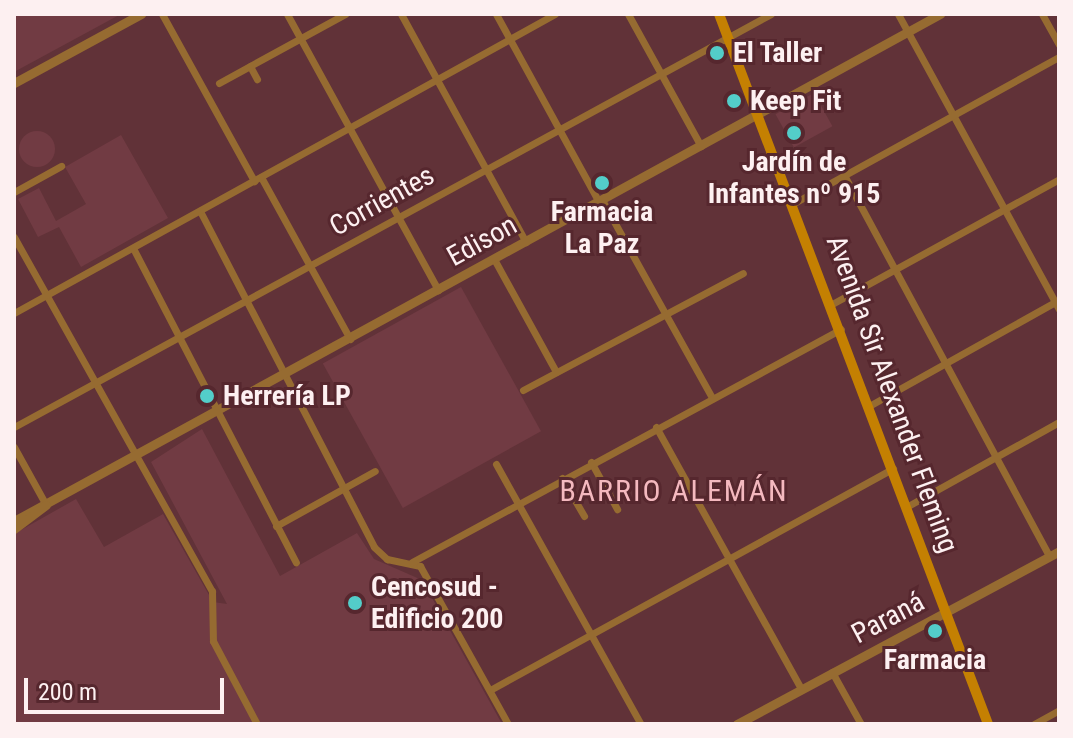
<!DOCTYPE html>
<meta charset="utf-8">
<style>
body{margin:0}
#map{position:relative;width:1073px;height:738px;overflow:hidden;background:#613238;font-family:"Roboto Condensed",sans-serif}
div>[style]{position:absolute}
.built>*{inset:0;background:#713b43;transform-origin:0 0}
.round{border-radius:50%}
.minor>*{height:7px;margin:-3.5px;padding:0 3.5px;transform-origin:3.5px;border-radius:3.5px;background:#966b31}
.tertiary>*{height:9px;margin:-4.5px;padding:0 4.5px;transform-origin:4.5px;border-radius:4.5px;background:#966b31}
.secondary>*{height:10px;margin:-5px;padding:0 5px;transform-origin:5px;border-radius:5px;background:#c48002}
.dots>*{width:22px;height:22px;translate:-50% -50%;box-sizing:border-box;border:4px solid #56272e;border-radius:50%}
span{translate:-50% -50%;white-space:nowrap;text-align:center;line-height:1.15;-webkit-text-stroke:6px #56272e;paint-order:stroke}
.poi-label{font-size:28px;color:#fdf0f1;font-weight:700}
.left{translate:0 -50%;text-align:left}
.street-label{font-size:28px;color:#fdf0f1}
.neighbourhood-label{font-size:30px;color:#f4b9bf;letter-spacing:2px}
.frame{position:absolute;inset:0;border:16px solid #fdf0f1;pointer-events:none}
.scale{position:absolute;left:24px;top:678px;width:200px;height:36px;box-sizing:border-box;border:4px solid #fdf0f1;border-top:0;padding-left:10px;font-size:24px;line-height:28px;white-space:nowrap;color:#fdf0f1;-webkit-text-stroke:6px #56272e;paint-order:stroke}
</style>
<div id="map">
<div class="built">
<i style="clip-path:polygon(14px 14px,121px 14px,14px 72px)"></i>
<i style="left:814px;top:93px;width:38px;height:44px;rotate:61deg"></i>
<i class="round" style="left:19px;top:131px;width:36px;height:36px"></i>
<i style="clip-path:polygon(121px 135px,168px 218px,81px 267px,59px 227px,38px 237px,18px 199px,39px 188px,56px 221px,86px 204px,65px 167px)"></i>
<i style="left:461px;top:287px;width:165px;height:158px;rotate:61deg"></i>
<i style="clip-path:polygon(202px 429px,280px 576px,357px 533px,374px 559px,422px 580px,502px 724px,14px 724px,14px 534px,76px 499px,104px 547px,163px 514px,213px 602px,227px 604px,151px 462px)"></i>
</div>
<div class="minor">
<i style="left:162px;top:14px;width:191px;rotate:61.1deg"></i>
<i style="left:287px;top:14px;width:315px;rotate:61.3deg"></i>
<i style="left:401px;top:14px;width:260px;rotate:61.3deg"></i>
<i style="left:496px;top:14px;width:214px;rotate:61.3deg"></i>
<i style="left:628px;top:14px;width:151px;rotate:61.1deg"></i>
<i style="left:898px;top:14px;width:336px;rotate:61.4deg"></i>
<i style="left:1042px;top:14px;width:35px;rotate:61deg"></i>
<i style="left:250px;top:66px;width:15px;rotate:62deg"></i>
<i style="left:219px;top:83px;width:144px;rotate:-28.7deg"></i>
<i style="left:844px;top:175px;width:433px;rotate:61.7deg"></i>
<i style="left:261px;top:177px;width:185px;rotate:61.2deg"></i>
<i style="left:14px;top:192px;width:54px;rotate:-29deg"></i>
<i style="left:602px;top:200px;width:227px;rotate:60.9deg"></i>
<i style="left:796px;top:202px;width:300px;rotate:-28.9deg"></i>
<i style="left:200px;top:211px;width:378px;rotate:62.6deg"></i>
<i style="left:374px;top:547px;width:18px;rotate:43deg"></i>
<i style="left:387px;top:559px;width:34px;rotate:12deg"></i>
<i style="left:420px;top:566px;width:181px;rotate:60.9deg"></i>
<i style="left:14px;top:237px;width:406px;rotate:60.8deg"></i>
<i style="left:212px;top:591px;width:50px;rotate:88.9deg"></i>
<i style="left:213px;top:641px;width:94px;rotate:62.1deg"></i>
<i style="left:133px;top:248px;width:354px;rotate:62.6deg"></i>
<i style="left:494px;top:259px;width:129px;rotate:61.2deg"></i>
<i style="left:832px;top:304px;width:259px;rotate:-28.8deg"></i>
<i style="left:14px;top:313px;width:618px;rotate:-28.93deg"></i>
<i style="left:523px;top:390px;width:249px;rotate:-28deg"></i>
<i style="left:869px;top:406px;width:215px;rotate:-29.2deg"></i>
<i style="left:14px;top:427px;width:862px;rotate:-28.62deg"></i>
<i style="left:656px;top:427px;width:299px;rotate:61deg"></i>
<i style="left:14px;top:447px;width:66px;rotate:61.1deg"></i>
<i style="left:591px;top:462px;width:54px;rotate:61deg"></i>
<i style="left:496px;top:464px;width:298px;rotate:60.9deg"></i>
<i style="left:562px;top:478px;width:44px;rotate:59.9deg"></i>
<i style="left:908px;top:506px;width:173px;rotate:-29.1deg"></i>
<i style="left:276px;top:526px;width:113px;rotate:-29.1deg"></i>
<i style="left:412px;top:562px;width:488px;rotate:-28.5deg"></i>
<i style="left:832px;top:672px;width:60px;rotate:60.9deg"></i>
<i style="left:490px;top:690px;width:460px;rotate:-28.8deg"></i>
<i style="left:1034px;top:724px;width:29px;rotate:-29deg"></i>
</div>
<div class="tertiary">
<i style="left:14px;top:83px;width:145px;rotate:-28.5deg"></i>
<i style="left:14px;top:521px;width:1056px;rotate:-28.7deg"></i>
<i style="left:14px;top:529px;width:40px;rotate:-37deg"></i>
<i style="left:737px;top:724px;width:366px;rotate:-28.2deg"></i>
</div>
<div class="secondary">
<i style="left:719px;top:14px;width:759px;rotate:69.25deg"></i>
</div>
<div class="dots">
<i style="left:717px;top:53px;background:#53cdc9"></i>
<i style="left:734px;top:101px;background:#53cdc9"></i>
<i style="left:794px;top:133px;background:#53cdc9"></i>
<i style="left:602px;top:183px;background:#53cdc9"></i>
<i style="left:207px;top:396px;background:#53cdc9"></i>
<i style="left:355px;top:603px;background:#53cdc9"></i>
<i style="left:935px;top:631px;background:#53cdc9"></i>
</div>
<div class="poi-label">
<span class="left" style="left:733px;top:53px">El Taller</span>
<span class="left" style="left:750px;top:101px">Keep Fit</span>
<span style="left:794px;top:178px">Jardín de<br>Infantes nº 915</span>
<span style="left:602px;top:228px">Farmacia<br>La Paz</span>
<span class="left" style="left:223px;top:396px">Herrería LP</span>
<span class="left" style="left:371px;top:603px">Cencosud -<br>Edificio 200</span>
<span style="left:935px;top:660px">Farmacia</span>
</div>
<div class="street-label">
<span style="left:382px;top:201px;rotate:-29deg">Corrientes</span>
<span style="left:482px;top:241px;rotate:-29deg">Edison</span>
<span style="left:892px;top:394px;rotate:70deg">Avenida Sir Alexander Fleming</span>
<span style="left:888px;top:618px;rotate:-28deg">Paraná</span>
</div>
<div class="neighbourhood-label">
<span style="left:674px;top:491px">BARRIO ALEMÁN</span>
</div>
<div class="frame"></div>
<div class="scale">200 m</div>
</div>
